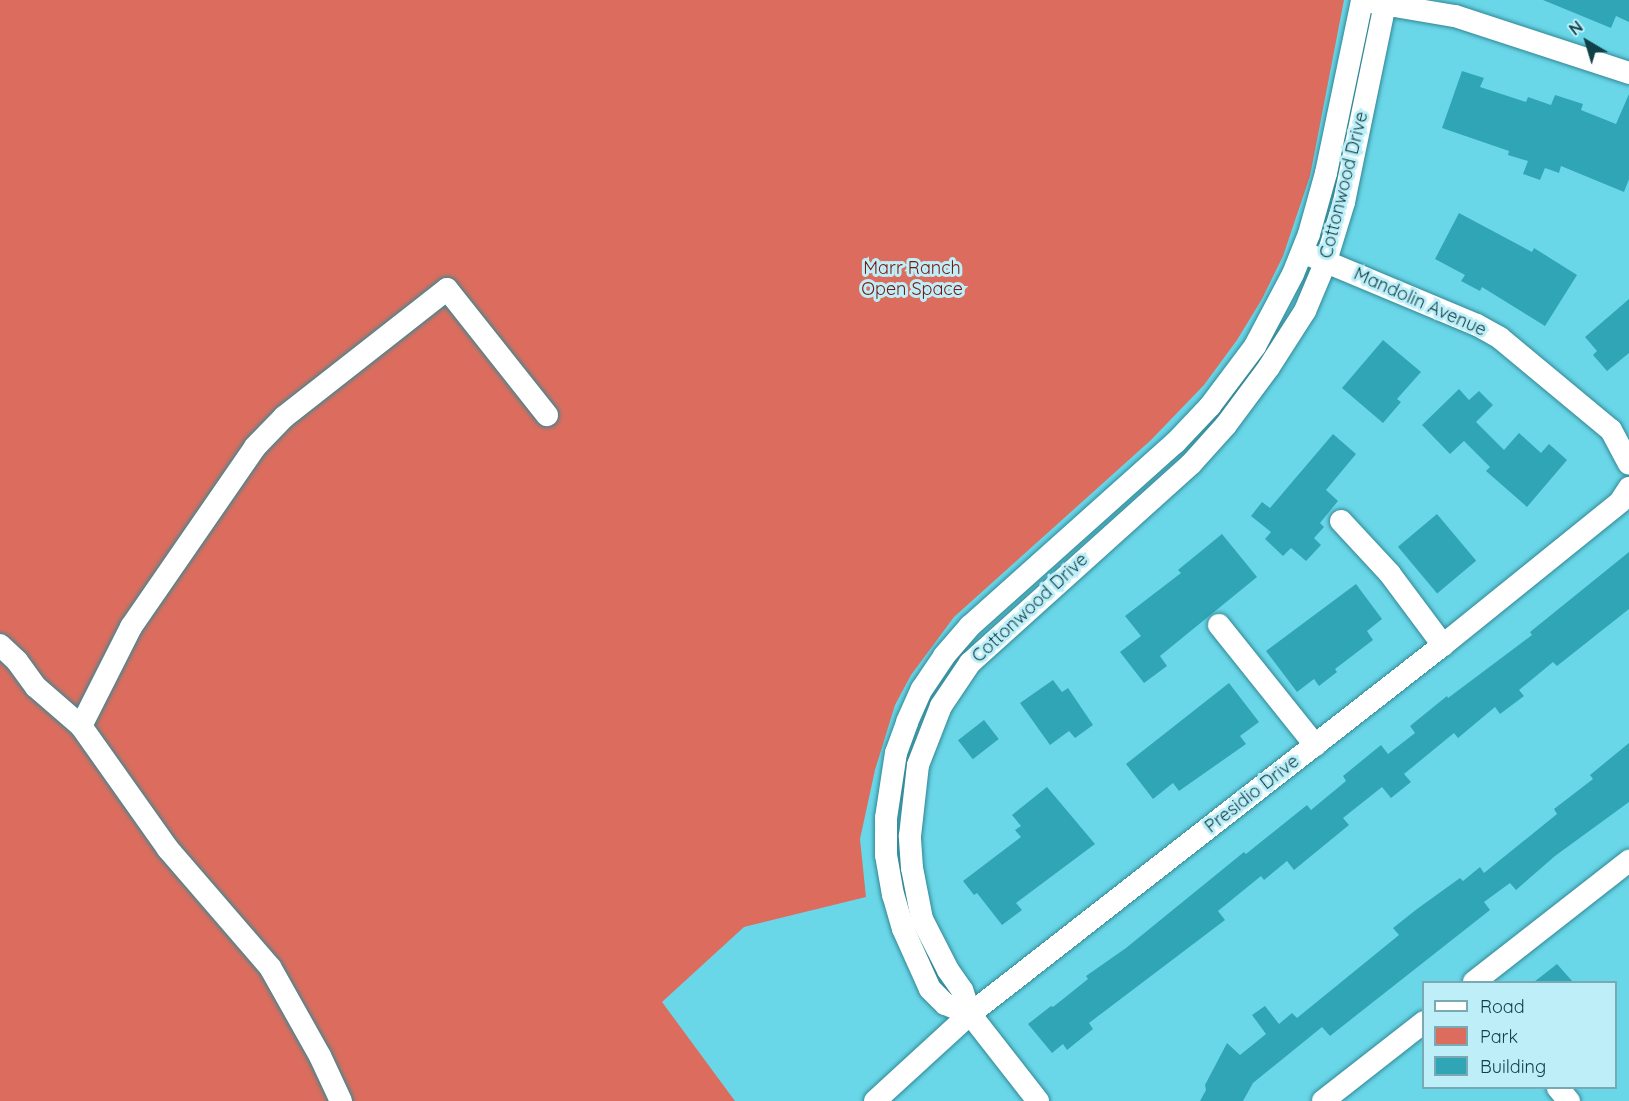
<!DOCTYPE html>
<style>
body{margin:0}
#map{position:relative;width:1629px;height:1101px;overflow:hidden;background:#6ad7e9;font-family:Quicksand,sans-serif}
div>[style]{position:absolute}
.green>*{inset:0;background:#dc6d5e}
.building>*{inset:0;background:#30a5b6;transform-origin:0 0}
.roads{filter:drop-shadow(0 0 2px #328794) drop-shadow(0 0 2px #328794)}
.minor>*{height:22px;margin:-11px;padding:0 11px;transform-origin:11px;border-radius:11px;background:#fff}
span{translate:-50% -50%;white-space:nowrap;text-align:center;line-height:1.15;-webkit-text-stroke:6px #beeff8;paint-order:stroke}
.street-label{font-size:18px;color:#114148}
.park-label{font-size:18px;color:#7e150d}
.legend{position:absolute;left:1422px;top:981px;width:195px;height:108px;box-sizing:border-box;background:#beeff8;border:2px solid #79a9b2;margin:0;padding:8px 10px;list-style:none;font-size:18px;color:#114148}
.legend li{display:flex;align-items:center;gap:12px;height:30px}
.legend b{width:30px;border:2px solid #79a9b2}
.north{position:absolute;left:1557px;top:12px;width:60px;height:60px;-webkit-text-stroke:4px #beeff8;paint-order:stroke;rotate:322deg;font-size:16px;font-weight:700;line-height:24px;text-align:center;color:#114148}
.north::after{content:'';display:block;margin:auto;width:21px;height:27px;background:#114148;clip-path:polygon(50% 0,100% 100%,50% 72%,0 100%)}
</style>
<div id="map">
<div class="green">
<i style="clip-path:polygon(0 0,1344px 0,1310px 176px,1283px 256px,1262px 299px,1237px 340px,1204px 385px,1151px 440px,954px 617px,911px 675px,895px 705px,875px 770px,860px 839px,866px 897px,744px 927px,662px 1002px,735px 1101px,0 1101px)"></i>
</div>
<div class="building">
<i style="clip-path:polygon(1543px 0,1629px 0,1629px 22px,1616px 16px,1611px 28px)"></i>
<i style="clip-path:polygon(1462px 71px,1484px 78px,1480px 87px,1526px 102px,1528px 97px,1551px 105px,1555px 95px,1583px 104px,1581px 110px,1616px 124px,1629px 94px,1629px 179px,1624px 192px,1561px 166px,1559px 173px,1545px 168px,1540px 180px,1523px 174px,1528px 161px,1508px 155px,1509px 151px,1442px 128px)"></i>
<i style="clip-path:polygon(1459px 213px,1532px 252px,1534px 248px,1577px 275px,1545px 326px,1482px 287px,1480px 291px,1461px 281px,1465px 275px,1435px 259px)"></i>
<i style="clip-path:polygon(1629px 299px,1629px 353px,1607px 371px,1593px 355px,1597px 351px,1585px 337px)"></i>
<i style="clip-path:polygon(1383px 340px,1421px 372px,1397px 399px,1401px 402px,1383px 423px,1342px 388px)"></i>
<i style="clip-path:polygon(1459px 389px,1469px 400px,1479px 391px,1493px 405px,1476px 422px,1504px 450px,1519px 433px,1541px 453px,1549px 444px,1567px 460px,1527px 507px,1486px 471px,1490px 467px,1464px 441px,1450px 454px,1422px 425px)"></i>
<i style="clip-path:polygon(1333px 434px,1356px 454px,1326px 490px,1338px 501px,1320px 523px,1324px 527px,1314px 538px,1321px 545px,1306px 561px,1291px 548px,1283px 556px,1265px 539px,1271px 532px,1251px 516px,1262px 502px,1270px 508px)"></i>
<i style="left:1437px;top:514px;width:61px;height:51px;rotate:50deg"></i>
<i style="clip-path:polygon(1222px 534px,1257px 577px,1160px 656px,1167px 666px,1144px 683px,1120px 652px,1141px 636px,1125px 616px,1181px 573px,1178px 570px)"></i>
<i style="clip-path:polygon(1629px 552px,1629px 609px,1557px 666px,1553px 662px,1519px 690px,1524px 696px,1500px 714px,1495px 707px,1458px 738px,1454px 733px,1404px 774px,1411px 782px,1391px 798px,1382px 787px,1343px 818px,1349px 825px,1294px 870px,1287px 861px,1264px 880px,1261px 876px,1218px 911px,1225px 920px,1089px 1023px,1093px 1029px,1067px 1050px,1063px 1044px,1052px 1053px,1028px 1024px,1051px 1006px,1053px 1007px,1088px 979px,1086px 976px,1126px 948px,1244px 852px,1246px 854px,1307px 805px,1311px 810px,1346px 781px,1343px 776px,1381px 745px,1388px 754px,1415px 733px,1410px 726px,1447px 696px,1448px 698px,1532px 635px,1530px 632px)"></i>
<i style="clip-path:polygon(1356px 584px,1382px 619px,1367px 631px,1373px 640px,1335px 669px,1337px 672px,1319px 686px,1314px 679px,1297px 692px,1266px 651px)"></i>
<i style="clip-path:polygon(1053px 680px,1062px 692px,1068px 688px,1093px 725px,1075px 738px,1069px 731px,1050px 745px,1020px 703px)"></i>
<i style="clip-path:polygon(1229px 683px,1259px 722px,1240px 736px,1246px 744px,1179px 791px,1173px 783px,1153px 799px,1126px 764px)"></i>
<i style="left:984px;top:720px;width:24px;height:33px;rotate:52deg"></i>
<i style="clip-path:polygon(1629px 743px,1629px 802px,1555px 856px,1516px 890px,1510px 883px,1484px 902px,1490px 910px,1330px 1036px,1322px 1027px,1253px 1083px,1243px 1101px,1200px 1101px,1206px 1090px,1205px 1085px,1227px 1043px,1240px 1055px,1266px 1034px,1252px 1015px,1265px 1006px,1279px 1024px,1292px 1013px,1297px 1018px,1399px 935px,1393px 928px,1417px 909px,1460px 878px,1463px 881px,1480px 867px,1484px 873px,1557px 814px,1554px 809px,1593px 779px,1590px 775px)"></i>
<i style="clip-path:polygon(1047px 787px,1095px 844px,1016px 903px,1022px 910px,1002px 925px,977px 893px,974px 895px,963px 881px,1021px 837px,1015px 830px,1021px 826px,1012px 815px)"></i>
<i style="clip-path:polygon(1557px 964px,1573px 982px,1534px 982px)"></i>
</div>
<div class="roads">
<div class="minor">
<i style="left:1371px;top:2px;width:85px;rotate:9.5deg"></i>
<i style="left:1455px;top:16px;width:183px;rotate:18.1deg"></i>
<i style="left:1312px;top:256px;width:179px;rotate:22.7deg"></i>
<i style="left:1477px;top:325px;width:26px;rotate:29deg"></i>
<i style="left:1500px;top:338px;width:144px;rotate:39.7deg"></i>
<i style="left:1611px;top:430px;width:38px;rotate:62deg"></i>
<i style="left:1341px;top:521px;width:72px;rotate:47.2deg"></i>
<i style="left:1390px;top:574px;width:89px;rotate:53.3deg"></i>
<i style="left:1219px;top:625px;width:154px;rotate:51.3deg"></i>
<i style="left:0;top:645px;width:23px;rotate:43deg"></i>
<i style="left:17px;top:661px;width:32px;rotate:54deg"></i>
<i style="left:36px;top:687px;width:60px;rotate:40.9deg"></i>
<i style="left:81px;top:726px;width:151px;rotate:54.7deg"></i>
<i style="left:168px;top:849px;width:156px;rotate:49.2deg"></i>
<i style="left:270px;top:967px;width:102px;rotate:60.7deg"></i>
<i style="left:320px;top:1056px;width:50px;rotate:65deg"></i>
<i style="left:81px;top:726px;width:111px;rotate:-63.2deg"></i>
<i style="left:131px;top:627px;width:219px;rotate:-55.4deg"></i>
<i style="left:255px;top:447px;width:42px;rotate:-46deg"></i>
<i style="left:284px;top:417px;width:207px;rotate:-38.1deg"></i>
<i style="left:447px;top:289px;width:161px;rotate:51.6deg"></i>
<i style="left:1474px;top:982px;width:197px;rotate:-38deg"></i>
<i style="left:970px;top:1014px;width:27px;rotate:-158deg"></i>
<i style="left:945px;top:1004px;width:21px;rotate:-135deg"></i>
<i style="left:930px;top:989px;width:66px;rotate:-114.2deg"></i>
<i style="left:903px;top:929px;width:35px;rotate:-106deg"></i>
<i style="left:893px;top:895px;width:41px;rotate:-99.9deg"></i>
<i style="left:886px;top:855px;width:37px;rotate:-90deg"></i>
<i style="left:886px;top:818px;width:66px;rotate:-81.3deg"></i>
<i style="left:896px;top:753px;width:33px;rotate:-70deg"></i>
<i style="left:907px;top:722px;width:36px;rotate:-66deg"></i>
<i style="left:922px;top:689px;width:40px;rotate:-56deg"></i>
<i style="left:944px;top:656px;width:40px;rotate:-49deg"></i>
<i style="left:970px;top:626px;width:275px;rotate:-41.8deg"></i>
<i style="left:1175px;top:443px;width:51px;rotate:-46.6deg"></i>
<i style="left:1210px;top:406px;width:75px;rotate:-53.1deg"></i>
<i style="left:1255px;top:346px;width:81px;rotate:-62.2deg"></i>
<i style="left:1293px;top:274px;width:43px;rotate:-68.2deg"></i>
<i style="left:1309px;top:234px;width:63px;rotate:-74.4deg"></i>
<i style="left:1326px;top:173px;width:177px;rotate:-78.2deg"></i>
<i style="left:1558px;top:1088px;width:17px;rotate:50deg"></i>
<i style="left:875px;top:1101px;width:129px;rotate:-42.5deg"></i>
<i style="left:970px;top:1014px;width:600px;rotate:-37.96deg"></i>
<i style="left:1443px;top:645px;width:228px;rotate:-38.9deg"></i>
<i style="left:1620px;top:502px;width:17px;rotate:-57deg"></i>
<i style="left:1038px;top:1101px;width:110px;rotate:-128deg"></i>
<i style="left:970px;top:1014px;width:25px;rotate:-108deg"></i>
<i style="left:962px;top:990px;width:24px;rotate:-125deg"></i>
<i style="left:948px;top:970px;width:57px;rotate:-117deg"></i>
<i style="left:922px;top:919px;width:52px;rotate:-101.1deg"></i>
<i style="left:912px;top:868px;width:32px;rotate:-94deg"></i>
<i style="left:910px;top:836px;width:71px;rotate:-83.6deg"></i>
<i style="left:918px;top:765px;width:63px;rotate:-68.7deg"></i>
<i style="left:941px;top:706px;width:52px;rotate:-56deg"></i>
<i style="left:970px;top:663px;width:297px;rotate:-42deg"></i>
<i style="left:1191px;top:464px;width:52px;rotate:-48.1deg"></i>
<i style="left:1226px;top:425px;width:72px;rotate:-53.4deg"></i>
<i style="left:1269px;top:367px;width:67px;rotate:-57.3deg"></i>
<i style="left:1305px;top:311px;width:54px;rotate:-67.2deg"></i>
<i style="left:1326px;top:261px;width:62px;rotate:-73deg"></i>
<i style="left:1344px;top:202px;width:206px;rotate:-78.3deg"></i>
<i style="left:1323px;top:1101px;width:128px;rotate:-38deg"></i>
</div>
</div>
<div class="street-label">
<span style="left:1344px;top:185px;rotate:-76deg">Cottonwood Drive</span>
<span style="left:1420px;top:302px;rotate:24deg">Mandolin Avenue</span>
<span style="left:1030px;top:608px;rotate:-43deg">Cottonwood Drive</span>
<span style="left:1252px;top:794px;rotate:-38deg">Presidio Drive</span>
</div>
<div class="park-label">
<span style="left:912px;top:279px">Marr Ranch<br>Open Space</span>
</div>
<ul class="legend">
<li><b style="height:8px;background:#fff"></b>Road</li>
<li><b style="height:16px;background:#dc6d5e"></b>Park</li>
<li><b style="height:16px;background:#30a5b6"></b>Building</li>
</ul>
<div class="north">N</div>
</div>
